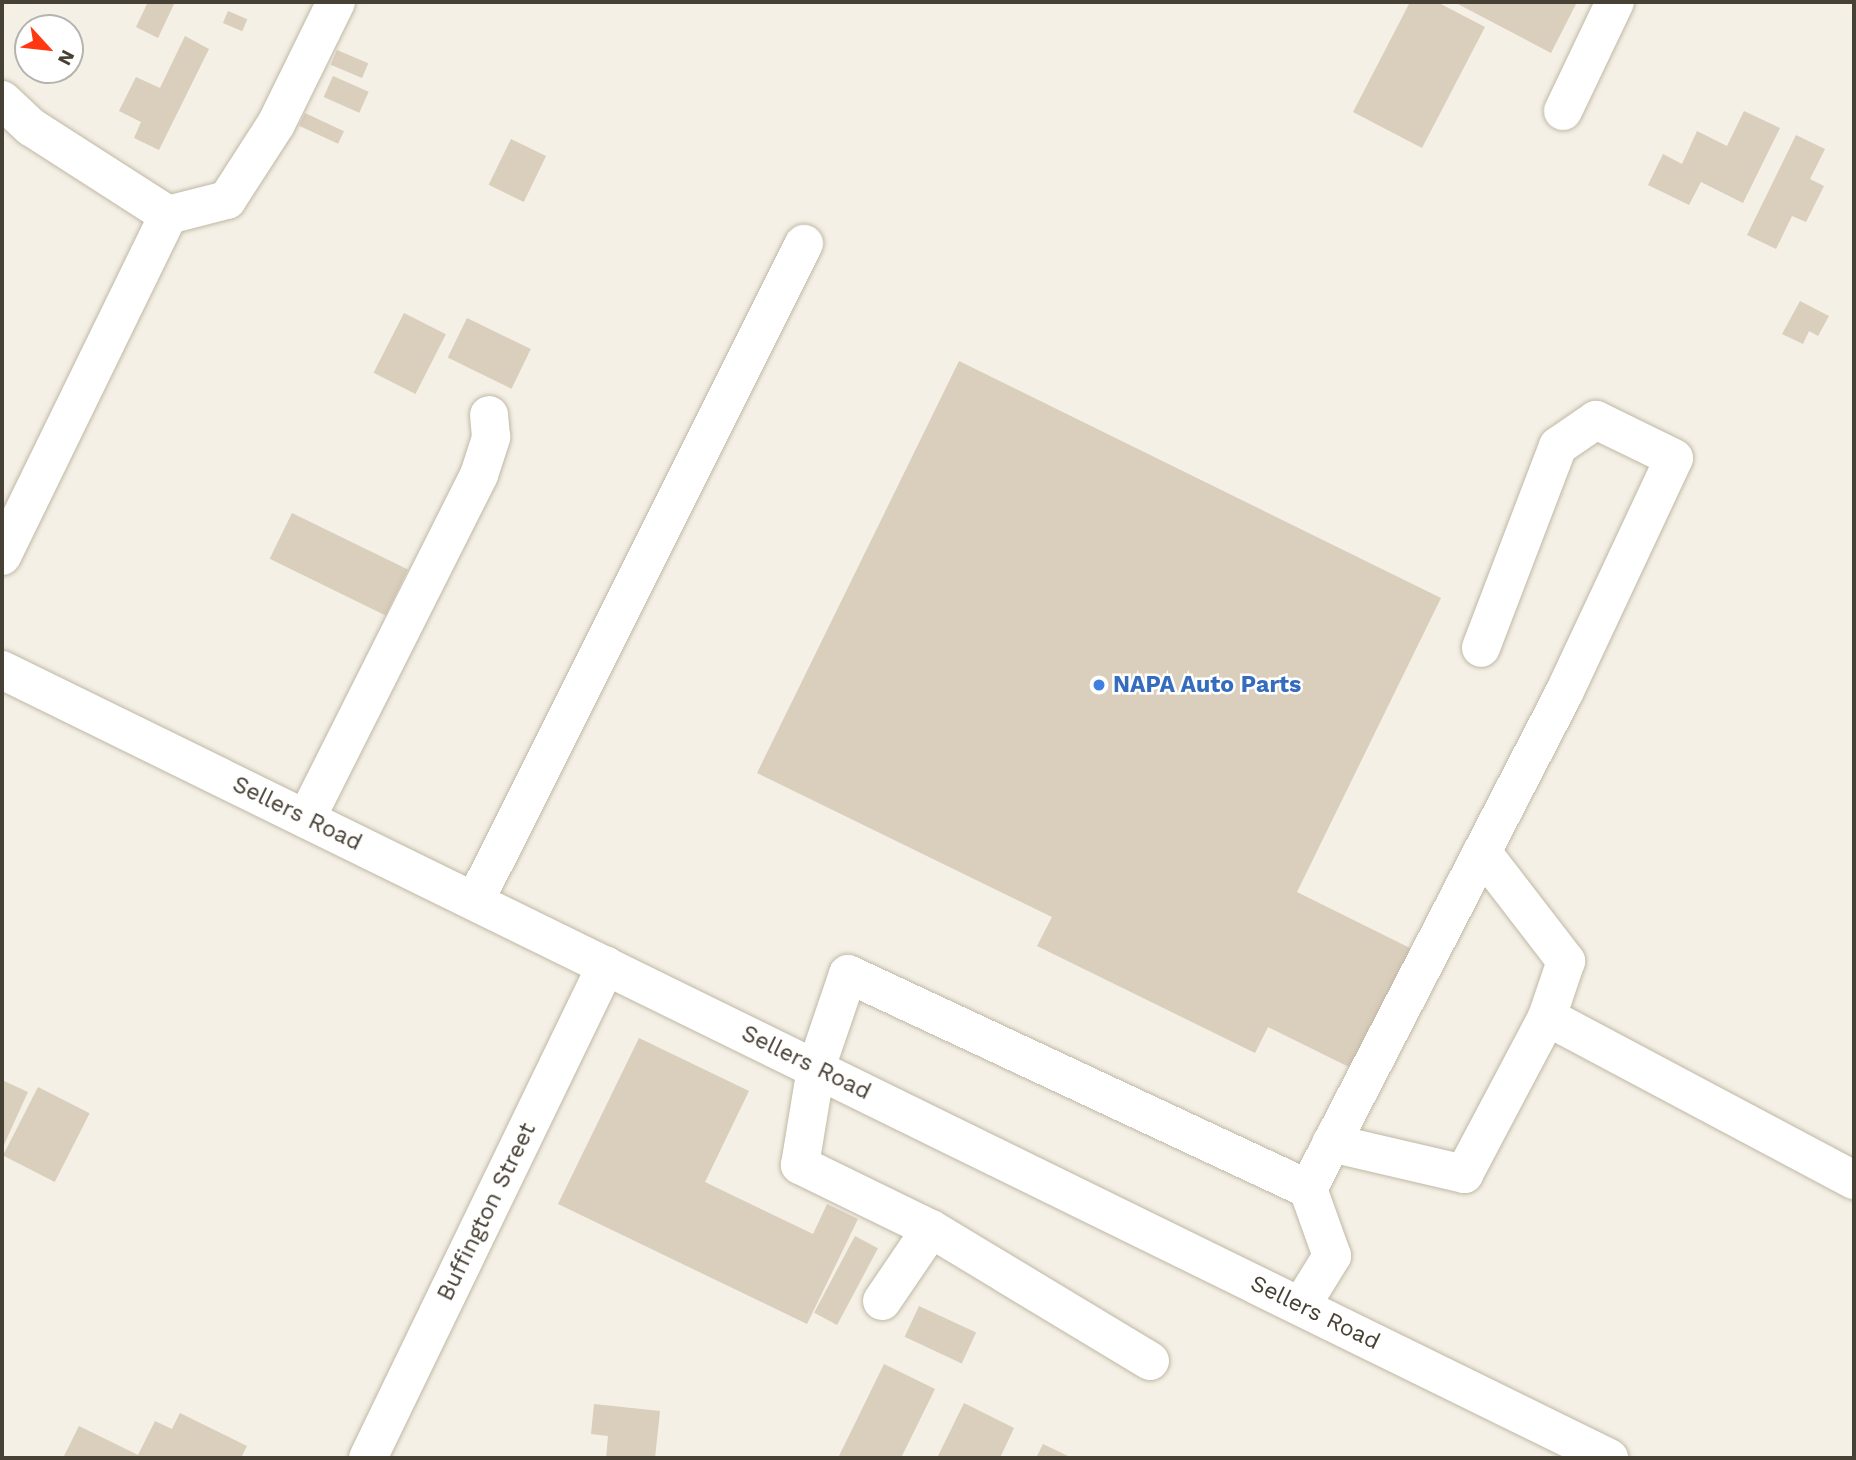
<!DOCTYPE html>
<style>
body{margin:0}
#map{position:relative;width:1856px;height:1460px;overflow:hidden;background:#f4f0e5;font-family:"Work Sans",sans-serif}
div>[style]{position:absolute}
.building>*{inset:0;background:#dacebc;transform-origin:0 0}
.roads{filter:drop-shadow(0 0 2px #c0b8a6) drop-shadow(0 0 2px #c0b8a6)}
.minor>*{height:38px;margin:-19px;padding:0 19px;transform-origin:19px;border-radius:19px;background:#fff}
.dots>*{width:19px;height:19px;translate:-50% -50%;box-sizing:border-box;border:4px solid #fff;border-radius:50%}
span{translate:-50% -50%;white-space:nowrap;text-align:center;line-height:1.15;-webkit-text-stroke:5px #fff;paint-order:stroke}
.shop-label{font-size:23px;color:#366cbe;font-weight:700}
.left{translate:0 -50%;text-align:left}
.street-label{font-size:23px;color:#474034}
.frame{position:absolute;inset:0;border:4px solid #474034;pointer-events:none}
.north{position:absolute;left:14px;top:14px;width:70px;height:70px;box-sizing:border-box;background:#fff;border:2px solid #b5b3ae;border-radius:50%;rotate:117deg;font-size:19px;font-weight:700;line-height:28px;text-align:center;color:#474034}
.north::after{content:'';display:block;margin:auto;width:24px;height:32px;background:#ff3811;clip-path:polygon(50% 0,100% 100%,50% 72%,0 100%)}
</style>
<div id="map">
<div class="building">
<i style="clip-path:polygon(148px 2px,175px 2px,158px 38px,136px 27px)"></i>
<i style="clip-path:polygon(1410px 2px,1437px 2px,1485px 27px,1422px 148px,1353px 112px)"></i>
<i style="clip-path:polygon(1454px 2px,1577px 2px,1551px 53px)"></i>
<i style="left:228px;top:11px;width:21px;height:13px;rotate:23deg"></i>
<i style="clip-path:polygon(185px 36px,209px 49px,159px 150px,134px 138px,141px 122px,119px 111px,136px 77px,160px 88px)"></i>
<i style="left:337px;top:50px;width:34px;height:16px;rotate:23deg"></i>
<i style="left:333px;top:76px;width:39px;height:23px;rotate:24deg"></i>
<i style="clip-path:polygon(1744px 111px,1780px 128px,1743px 203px,1701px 182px,1689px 205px,1648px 185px,1663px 154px,1682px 164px,1697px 131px,1727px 146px)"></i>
<i style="left:305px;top:113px;width:43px;height:14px;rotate:25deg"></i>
<i style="clip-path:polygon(1796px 135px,1825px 149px,1810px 179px,1824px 186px,1806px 222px,1792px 216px,1776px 249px,1747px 235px)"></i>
<i style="left:511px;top:139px;width:39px;height:51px;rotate:26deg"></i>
<i style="clip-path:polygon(1800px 301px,1829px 316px,1818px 336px,1809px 331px,1803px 344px,1782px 334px)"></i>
<i style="left:404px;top:313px;width:47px;height:67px;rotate:27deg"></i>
<i style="left:467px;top:318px;width:71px;height:44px;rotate:26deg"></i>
<i style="clip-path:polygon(959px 361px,1441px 598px,1297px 892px,1414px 950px,1355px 1070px,1268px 1027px,1255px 1053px,1037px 946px,1052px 917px,757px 773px)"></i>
<i style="left:292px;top:513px;width:129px;height:51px;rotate:26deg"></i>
<i style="clip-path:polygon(639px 1038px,749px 1091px,705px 1182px,813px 1234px,827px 1204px,858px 1219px,807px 1324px,558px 1204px)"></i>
<i style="clip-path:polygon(2px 1080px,28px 1092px,2px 1149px)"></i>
<i style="left:38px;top:1087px;width:58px;height:77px;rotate:27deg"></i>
<i style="left:855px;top:1236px;width:26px;height:87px;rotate:28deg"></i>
<i style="left:919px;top:1306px;width:63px;height:34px;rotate:25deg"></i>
<i style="clip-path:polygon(884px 1364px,935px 1389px,901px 1458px,838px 1458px)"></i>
<i style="clip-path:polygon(964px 1403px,1014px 1428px,1000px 1458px,937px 1458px)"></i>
<i style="clip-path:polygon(594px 1404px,660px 1411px,655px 1458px,606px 1458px,608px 1436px,591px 1434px)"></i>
<i style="clip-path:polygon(180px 1413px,247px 1446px,241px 1458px,63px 1458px,79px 1426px,138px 1455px,155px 1421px,172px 1429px)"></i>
<i style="clip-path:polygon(1043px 1444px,1072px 1458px,1036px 1458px)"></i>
</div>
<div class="roads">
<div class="minor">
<i style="left:2px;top:100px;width:40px;rotate:43deg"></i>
<i style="left:31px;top:127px;width:163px;rotate:32.7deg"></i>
<i style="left:168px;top:215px;width:61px;rotate:-14.3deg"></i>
<i style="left:227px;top:200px;width:90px;rotate:-57.2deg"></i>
<i style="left:276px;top:124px;width:136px;rotate:-63.8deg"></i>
<i style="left:1563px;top:111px;width:121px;rotate:-64.5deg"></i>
<i style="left:2px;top:556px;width:379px;rotate:-64deg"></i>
<i style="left:2px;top:670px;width:1790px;rotate:26.12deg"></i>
<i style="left:306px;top:819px;width:385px;rotate:-63.3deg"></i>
<i style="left:479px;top:475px;width:40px;rotate:-72deg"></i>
<i style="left:491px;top:437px;width:22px;rotate:-95deg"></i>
<i style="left:1482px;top:852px;width:138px;rotate:52.4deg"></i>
<i style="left:1566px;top:961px;width:59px;rotate:108.7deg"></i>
<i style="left:475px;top:901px;width:735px;rotate:-63.4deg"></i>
<i style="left:1331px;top:1143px;width:137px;rotate:13.1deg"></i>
<i style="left:1464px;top:1174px;width:178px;rotate:-62.1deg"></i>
<i style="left:1547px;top:1017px;width:348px;rotate:28deg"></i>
<i style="left:882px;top:1301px;width:87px;rotate:-55.8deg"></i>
<i style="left:1301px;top:1306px;width:59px;rotate:-58.2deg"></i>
<i style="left:1332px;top:1256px;width:71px;rotate:-109.7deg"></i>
<i style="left:1308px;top:1189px;width:558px;rotate:-62.7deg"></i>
<i style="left:1564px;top:693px;width:259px;rotate:-64.9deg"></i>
<i style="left:1674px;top:458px;width:87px;rotate:-154deg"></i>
<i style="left:1596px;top:420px;width:46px;rotate:145.6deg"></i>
<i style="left:1558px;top:446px;width:216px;rotate:110.9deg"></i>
<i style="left:1150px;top:1361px;width:256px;rotate:-148.9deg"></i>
<i style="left:931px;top:1229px;width:146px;rotate:-154deg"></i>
<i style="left:800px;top:1165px;width:98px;rotate:-80.6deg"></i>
<i style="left:816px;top:1068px;width:99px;rotate:-71.2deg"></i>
<i style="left:848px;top:974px;width:508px;rotate:25.05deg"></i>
<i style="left:368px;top:1458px;width:547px;rotate:-64.19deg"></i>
</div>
</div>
<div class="dots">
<i style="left:1099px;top:685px;background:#3f7fe0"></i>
</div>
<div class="shop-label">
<span class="left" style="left:1113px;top:685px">NAPA Auto Parts</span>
</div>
<div class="street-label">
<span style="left:297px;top:814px;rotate:26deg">Sellers Road</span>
<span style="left:806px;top:1063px;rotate:26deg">Sellers Road</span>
<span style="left:487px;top:1212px;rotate:-64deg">Buffington Street</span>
<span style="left:1315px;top:1313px;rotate:26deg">Sellers Road</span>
</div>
<div class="frame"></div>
<div class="north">N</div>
</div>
